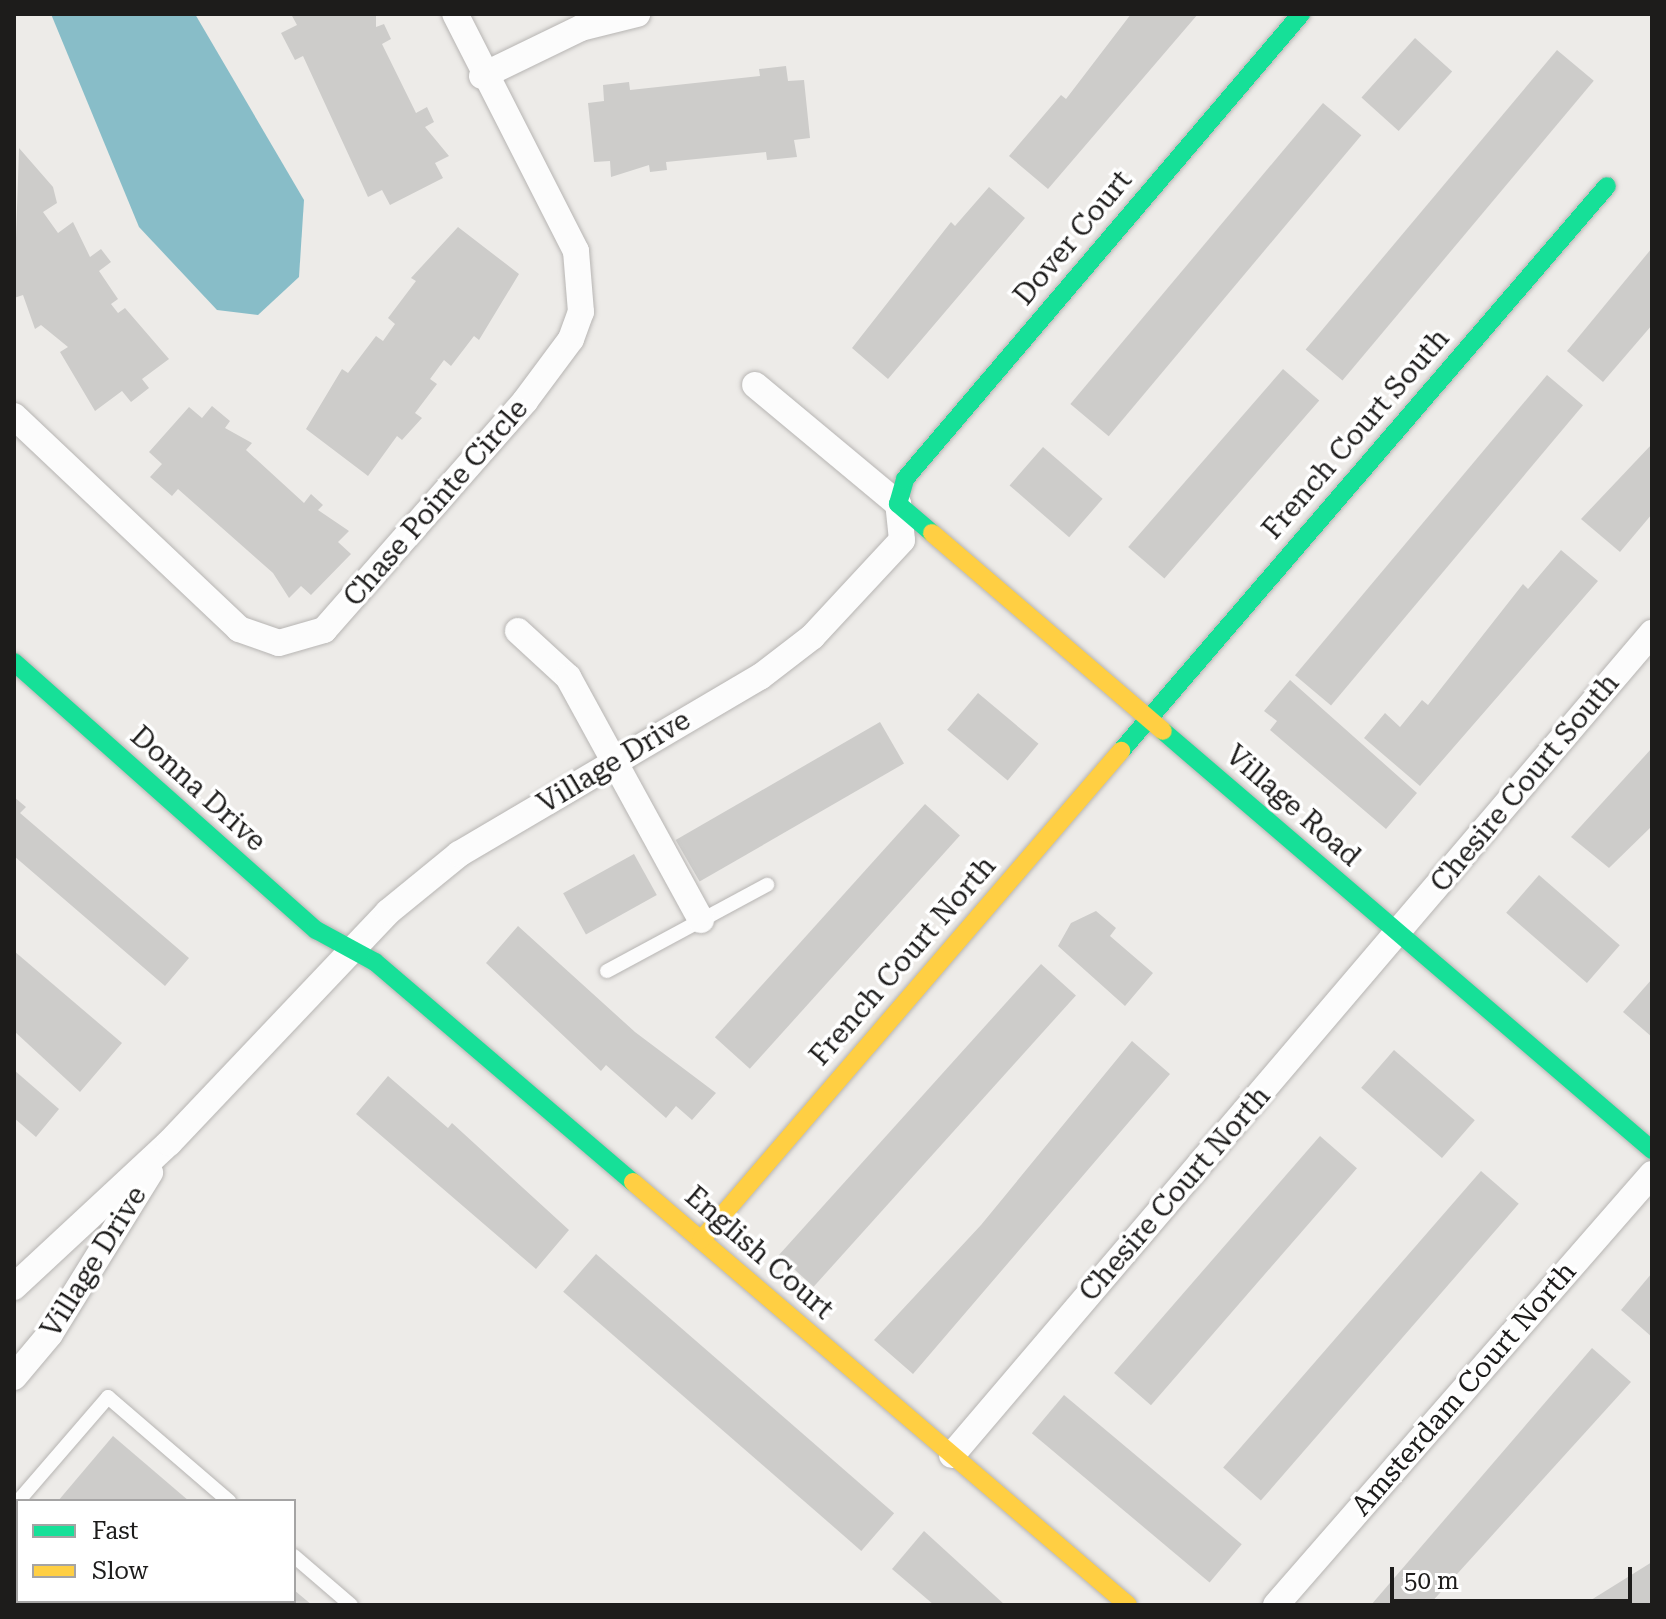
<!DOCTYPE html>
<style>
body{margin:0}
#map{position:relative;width:1666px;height:1619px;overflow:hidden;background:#edebe8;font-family:"Roboto Serif",serif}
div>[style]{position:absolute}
.water>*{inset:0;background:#88bdc8}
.building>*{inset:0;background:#cdccca;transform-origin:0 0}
.roads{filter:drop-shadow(0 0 2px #b7b5b3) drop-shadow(0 0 2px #b7b5b3)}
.lane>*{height:14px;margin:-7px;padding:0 7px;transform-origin:7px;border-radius:7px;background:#fcfcfc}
.street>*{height:26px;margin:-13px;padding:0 13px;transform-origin:13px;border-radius:13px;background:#fcfcfc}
.fast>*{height:18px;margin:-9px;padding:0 9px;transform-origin:9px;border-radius:9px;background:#16e098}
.slow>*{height:18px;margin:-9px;padding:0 9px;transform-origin:9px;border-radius:9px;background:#ffcf43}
span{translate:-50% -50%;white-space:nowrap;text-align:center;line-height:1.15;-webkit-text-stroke:7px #fff;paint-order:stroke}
.street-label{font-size:28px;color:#1d1c1b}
.frame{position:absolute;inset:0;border:16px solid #1d1c1b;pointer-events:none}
.legend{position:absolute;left:16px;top:1499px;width:280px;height:104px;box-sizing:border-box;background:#fff;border:2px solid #a5a4a4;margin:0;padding:10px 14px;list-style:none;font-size:24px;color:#1d1c1b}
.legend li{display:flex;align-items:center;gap:16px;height:40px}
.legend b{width:40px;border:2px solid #a5a4a4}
.scale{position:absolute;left:1390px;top:1567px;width:242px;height:36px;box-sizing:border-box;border:4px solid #1d1c1b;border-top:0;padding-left:10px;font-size:24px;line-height:28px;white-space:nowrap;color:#1d1c1b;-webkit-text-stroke:6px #fff;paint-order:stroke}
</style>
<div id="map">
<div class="water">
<i style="clip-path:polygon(51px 14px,195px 14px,304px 200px,299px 277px,258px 315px,217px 310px,139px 227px)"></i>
</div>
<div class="building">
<i style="clip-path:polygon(291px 14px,376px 14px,376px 27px,384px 24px,391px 39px,382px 44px,416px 113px,427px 107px,434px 122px,425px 127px,449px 156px,435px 163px,443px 178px,390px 205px,382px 190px,368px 197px,303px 56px,295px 60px,281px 33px,297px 25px)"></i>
<i style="clip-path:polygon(1131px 14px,1198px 14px,1048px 189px,1009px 156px,1061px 95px,1066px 99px)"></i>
<i style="left:1415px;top:38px;width:50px;height:80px;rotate:42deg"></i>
<i style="left:1557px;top:50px;width:48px;height:391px;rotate:40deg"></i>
<i style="clip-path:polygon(786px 66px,788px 81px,804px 80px,810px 138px,794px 140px,797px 157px,767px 160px,766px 152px,666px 162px,667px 170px,650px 172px,649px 165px,611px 177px,610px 161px,594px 162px,588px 103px,604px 101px,603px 85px,629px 82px,630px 90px,760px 76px,759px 69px)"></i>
<i style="left:1323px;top:103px;width:50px;height:393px;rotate:40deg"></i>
<i style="clip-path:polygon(19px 148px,53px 187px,57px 203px,43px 212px,58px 233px,73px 222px,90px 257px,101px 249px,111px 262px,99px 271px,118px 299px,111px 304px,118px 313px,125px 308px,169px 359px,142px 379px,149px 388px,131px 402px,122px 391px,95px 411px,60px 352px,68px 347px,41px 325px,35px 329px,23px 295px,14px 298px)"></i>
<i style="clip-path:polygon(989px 187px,1025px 218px,888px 379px,852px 348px,951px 222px,955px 226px)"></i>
<i style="clip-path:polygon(458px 227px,519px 274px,479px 340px,474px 336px,451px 366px,444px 360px,430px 379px,437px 384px,415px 413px,422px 418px,402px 440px,397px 436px,368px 476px,306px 429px,342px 369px,348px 373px,376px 336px,383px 341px,395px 324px,388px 318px,416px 281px,411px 278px)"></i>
<i style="clip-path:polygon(1652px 248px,1652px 325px,1603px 382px,1567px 351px)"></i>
<i style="left:1283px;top:369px;width:48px;height:236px;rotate:41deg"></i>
<i style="left:1547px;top:375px;width:47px;height:392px;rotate:40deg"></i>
<i style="clip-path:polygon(212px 406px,230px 421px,225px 428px,252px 443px,246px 450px,304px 503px,311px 494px,323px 505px,318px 510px,349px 531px,338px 542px,351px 554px,311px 595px,301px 586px,289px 598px,273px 573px,178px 489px,172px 496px,150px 477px,162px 464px,149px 452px,189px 407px,202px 418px)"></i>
<i style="clip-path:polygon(1652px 444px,1652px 514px,1620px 552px,1581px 519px)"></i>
<i style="left:1043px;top:447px;width:79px;height:51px;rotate:41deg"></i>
<i style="clip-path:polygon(1561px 550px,1598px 581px,1420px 786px,1364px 738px,1385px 713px,1400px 727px,1422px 700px,1428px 705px,1523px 584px,1528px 589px)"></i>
<i style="clip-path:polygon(1290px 680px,1417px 793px,1386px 829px,1270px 730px,1277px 721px,1264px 711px)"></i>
<i style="left:978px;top:693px;width:79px;height:48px;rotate:40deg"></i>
<i style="left:880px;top:722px;width:48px;height:236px;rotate:60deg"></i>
<i style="clip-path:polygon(1652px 748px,1652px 826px,1609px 868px,1571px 837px)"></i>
<i style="clip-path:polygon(14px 797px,26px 807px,20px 813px,189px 958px,165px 986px,14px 856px)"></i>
<i style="left:925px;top:804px;width:47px;height:314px;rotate:42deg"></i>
<i style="left:634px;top:854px;width:47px;height:81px;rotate:61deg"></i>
<i style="left:1539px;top:875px;width:107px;height:50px;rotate:41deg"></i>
<i style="clip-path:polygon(1096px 911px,1116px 928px,1110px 936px,1153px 973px,1125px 1006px,1058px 946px,1071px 923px)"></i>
<i style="clip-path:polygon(518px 926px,635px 1032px,716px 1093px,692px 1120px,676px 1106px,666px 1118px,606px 1065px,601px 1071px,486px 963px)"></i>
<i style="clip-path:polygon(14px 951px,122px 1043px,80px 1092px,14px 1031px)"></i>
<i style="left:1041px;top:964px;width:47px;height:392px;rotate:42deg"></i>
<i style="clip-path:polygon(1652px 979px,1652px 1037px,1623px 1012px)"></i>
<i style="clip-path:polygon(1132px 1041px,1170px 1074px,913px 1374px,874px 1340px,981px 1225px)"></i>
<i style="left:1394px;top:1050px;width:107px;height:50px;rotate:41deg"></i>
<i style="clip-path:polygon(14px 1070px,59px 1109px,36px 1137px,14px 1118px)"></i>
<i style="clip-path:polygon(388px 1076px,448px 1128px,452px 1123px,569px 1230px,536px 1269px,356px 1114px)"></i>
<i style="left:1320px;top:1136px;width:49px;height:314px;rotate:41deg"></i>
<i style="left:1481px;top:1171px;width:50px;height:393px;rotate:41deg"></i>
<i style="left:596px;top:1254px;width:395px;height:50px;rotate:41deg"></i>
<i style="clip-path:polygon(1652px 1273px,1652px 1337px,1621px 1310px)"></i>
<i style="clip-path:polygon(1592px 1348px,1631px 1382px,1429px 1605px,1371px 1605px)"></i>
<i style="left:1064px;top:1395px;width:232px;height:50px;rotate:40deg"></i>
<i style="clip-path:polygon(113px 1436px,189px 1501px,58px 1501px)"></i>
<i style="clip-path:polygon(924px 1531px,1005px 1605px,934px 1605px,892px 1569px)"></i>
<i style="clip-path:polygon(18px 1548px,18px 1601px,294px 1601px,294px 1590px,312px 1605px,14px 1605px)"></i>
<i style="clip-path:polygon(1652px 1562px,1652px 1605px,1583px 1605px)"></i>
</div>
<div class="roads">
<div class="lane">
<i style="left:607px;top:971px;width:182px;rotate:-28.3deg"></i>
<i style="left:14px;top:1506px;width:144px;rotate:-49.2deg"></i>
<i style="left:108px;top:1397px;width:160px;rotate:40.7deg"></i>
<i style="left:294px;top:1556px;width:75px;rotate:40.7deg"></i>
</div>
<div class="street">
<i style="left:482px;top:76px;width:110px;rotate:-25.9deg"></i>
<i style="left:581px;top:28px;width:58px;rotate:-14deg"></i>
<i style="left:14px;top:416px;width:310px;rotate:43.4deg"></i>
<i style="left:239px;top:629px;width:42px;rotate:19.3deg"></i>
<i style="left:279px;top:643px;width:47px;rotate:-16.1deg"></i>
<i style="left:324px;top:630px;width:305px;rotate:-48.7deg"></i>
<i style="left:525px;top:401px;width:77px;rotate:-53.4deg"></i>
<i style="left:571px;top:339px;width:29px;rotate:-70deg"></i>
<i style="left:581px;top:312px;width:61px;rotate:-94.7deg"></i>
<i style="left:576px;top:251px;width:266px;rotate:-117deg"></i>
<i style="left:518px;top:631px;width:68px;rotate:42.6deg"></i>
<i style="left:568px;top:677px;width:277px;rotate:61.3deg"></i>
<i style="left:14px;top:1287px;width:212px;rotate:-42.9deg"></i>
<i style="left:169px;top:1143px;width:318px;rotate:-46.5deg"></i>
<i style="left:388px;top:912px;width:92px;rotate:-39.2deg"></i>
<i style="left:459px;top:854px;width:349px;rotate:-30.5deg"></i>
<i style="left:760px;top:677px;width:66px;rotate:-37.6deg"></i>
<i style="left:812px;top:637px;width:132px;rotate:-47.1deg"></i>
<i style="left:902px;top:540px;width:36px;rotate:-96deg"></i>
<i style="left:898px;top:504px;width:186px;rotate:-140.2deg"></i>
<i style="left:14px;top:1377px;width:56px;rotate:-50.1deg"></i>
<i style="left:50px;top:1334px;width:190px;rotate:-58.2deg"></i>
<i style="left:952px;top:1455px;width:1080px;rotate:-49.58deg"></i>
<i style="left:1276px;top:1605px;width:572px;rotate:-48.9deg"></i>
</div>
<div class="fast">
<i style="left:932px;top:533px;width:45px;rotate:-139.5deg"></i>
<i style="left:898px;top:504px;width:26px;rotate:-74deg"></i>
<i style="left:905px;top:479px;width:611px;rotate:-49.58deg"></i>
<i style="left:14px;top:662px;width:404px;rotate:41.6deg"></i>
<i style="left:316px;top:930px;width:67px;rotate:28.5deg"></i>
<i style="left:375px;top:962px;width:339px;rotate:40.5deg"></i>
<i style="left:1163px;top:731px;width:644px;rotate:40.59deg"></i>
<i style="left:1121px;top:751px;width:745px;rotate:-49.3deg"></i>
</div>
<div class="slow">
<i style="left:932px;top:533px;width:304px;rotate:40.6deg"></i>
<i style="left:633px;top:1182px;width:651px;rotate:40.52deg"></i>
<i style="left:701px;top:1240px;width:645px;rotate:-49.34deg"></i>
</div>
</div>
<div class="street-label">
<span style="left:1073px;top:238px;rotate:-50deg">Dover Court</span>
<span style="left:1356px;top:434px;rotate:-49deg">French Court South</span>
<span style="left:436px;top:503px;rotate:-49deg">Chase Pointe Circle</span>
<span style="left:614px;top:762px;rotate:-31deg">Village Drive</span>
<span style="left:1525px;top:783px;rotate:-50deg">Chesire Court South</span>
<span style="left:198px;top:789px;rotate:42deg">Donna Drive</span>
<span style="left:1293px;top:806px;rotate:41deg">Village Road</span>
<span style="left:903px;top:961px;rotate:-49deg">French Court North</span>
<span style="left:1175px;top:1194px;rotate:-49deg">Chesire Court North</span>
<span style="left:759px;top:1253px;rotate:41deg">English Court</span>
<span style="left:94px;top:1262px;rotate:-58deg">Village Drive</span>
<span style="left:1464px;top:1389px;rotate:-49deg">Amsterdam Court North</span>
</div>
<div class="frame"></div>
<ul class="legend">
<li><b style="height:10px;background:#16e098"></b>Fast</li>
<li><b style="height:10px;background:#ffcf43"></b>Slow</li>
</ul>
<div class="scale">50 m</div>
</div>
